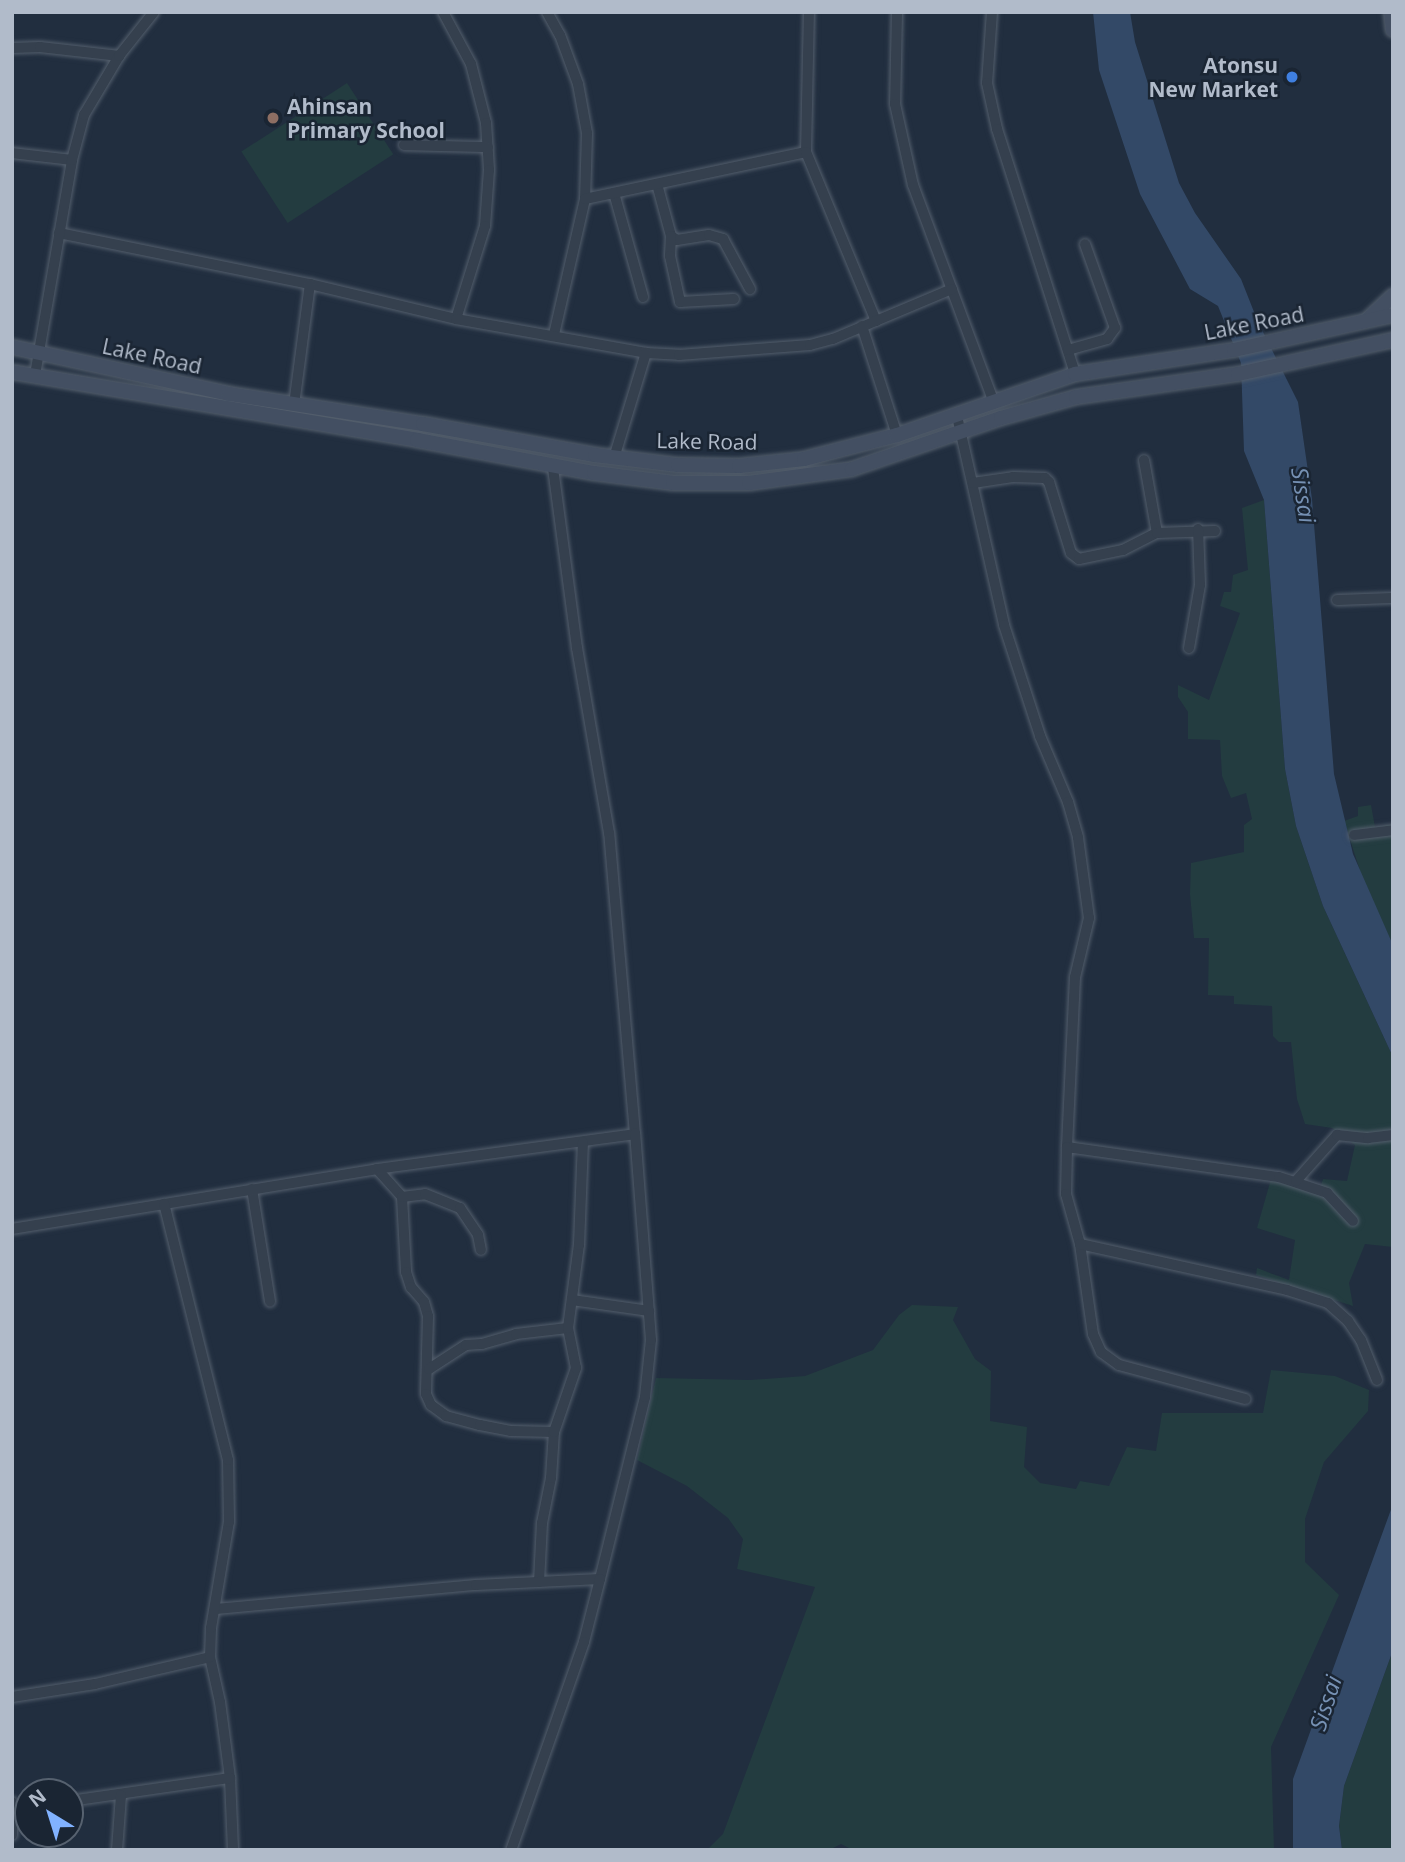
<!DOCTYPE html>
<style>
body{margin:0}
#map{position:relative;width:1405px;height:1862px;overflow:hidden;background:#212e3f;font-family:"Open Sans",sans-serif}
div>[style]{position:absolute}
.green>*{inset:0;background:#233c40;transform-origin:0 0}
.water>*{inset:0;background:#334967}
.roads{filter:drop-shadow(0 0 2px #535e6c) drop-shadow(0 0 2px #535e6c)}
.street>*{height:10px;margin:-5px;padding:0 5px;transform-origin:5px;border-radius:5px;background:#35404e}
.secondary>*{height:14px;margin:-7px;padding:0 7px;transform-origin:7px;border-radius:7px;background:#434f62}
.dots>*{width:19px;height:19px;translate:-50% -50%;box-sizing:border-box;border:4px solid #1a2533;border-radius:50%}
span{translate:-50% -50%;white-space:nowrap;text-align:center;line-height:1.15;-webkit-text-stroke:5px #1a2533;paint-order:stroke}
.poi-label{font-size:21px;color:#b1bbca;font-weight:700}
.right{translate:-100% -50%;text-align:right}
.left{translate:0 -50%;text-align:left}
.street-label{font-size:21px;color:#b1bbca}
.water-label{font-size:23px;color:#7691b4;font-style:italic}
.frame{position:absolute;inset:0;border:14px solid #b1bbca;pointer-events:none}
.north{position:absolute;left:14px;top:1778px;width:70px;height:70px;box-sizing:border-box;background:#1a2533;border:2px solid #56616f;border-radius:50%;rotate:322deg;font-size:19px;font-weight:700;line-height:28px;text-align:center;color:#b1bbca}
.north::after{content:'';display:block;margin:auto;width:24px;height:32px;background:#81b2ff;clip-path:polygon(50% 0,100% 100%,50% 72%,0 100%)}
</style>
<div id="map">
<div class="green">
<i style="left:347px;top:83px;width:85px;height:126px;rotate:57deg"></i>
<i style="clip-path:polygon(1264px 500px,1285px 769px,1296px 826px,1323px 906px,1393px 1057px,1393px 1247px,1365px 1244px,1349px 1283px,1353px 1306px,1256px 1275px,1257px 1268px,1289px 1280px,1295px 1240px,1257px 1228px,1271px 1179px,1318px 1195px,1323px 1179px,1347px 1181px,1355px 1145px,1332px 1128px,1305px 1124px,1297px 1099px,1291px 1042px,1279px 1042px,1273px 1036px,1272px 1006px,1234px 1004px,1234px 996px,1208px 995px,1209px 938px,1194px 938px,1190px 894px,1191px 863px,1244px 852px,1244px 825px,1252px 819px,1246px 793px,1231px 798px,1222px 776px,1220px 740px,1188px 739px,1188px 712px,1178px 697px,1178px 685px,1209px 700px,1240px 613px,1220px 606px,1224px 592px,1231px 592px,1233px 575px,1248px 570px,1242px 508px)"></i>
<i style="clip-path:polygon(1371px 805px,1375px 827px,1393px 824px,1393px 945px,1365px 886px,1344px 821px,1358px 816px,1358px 807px)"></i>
<i style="clip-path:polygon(912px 1305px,958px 1307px,953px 1320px,975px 1359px,991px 1371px,990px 1421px,1027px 1427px,1024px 1467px,1040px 1483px,1076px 1489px,1080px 1481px,1109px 1486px,1127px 1447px,1156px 1451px,1162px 1413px,1263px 1413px,1271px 1370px,1335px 1376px,1369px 1390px,1368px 1411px,1324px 1462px,1305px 1519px,1305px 1562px,1339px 1595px,1271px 1747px,1274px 1850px,853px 1850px,841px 1844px,829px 1850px,707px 1850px,723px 1834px,815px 1587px,737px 1569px,743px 1539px,728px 1518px,687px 1486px,637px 1460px,656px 1378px,750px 1380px,805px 1376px,873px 1350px,899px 1315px)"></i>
<i style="clip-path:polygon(1393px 1650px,1393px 1850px,1342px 1850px,1339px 1826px,1344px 1786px)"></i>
</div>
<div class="water">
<i style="clip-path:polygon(1093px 12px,1130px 12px,1135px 42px,1179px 183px,1195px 213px,1241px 279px,1258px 322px,1298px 402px,1312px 499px,1334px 774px,1353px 854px,1393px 945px,1393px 1057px,1323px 906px,1296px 826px,1285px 769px,1264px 500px,1244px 451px,1241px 363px,1218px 306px,1190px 289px,1140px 194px,1099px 70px)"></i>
<i style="clip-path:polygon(1393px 1504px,1393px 1650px,1344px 1786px,1339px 1826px,1342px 1850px,1293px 1850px,1293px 1779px)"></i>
</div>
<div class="roads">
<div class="street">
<i style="left:443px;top:12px;width:59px;rotate:61.7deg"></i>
<i style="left:471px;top:64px;width:61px;rotate:75.7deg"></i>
<i style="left:486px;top:123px;width:47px;rotate:86.3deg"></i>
<i style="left:489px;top:170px;width:56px;rotate:94.1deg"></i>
<i style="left:485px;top:226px;width:97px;rotate:107.3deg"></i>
<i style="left:547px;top:12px;width:26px;rotate:61deg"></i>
<i style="left:560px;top:35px;width:52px;rotate:69.8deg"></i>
<i style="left:578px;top:84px;width:50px;rotate:79.6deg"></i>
<i style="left:587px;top:133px;width:66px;rotate:91.7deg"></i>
<i style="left:585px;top:199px;width:139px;rotate:102.9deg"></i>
<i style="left:897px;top:12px;width:92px;rotate:91.2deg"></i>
<i style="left:895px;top:104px;width:83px;rotate:77.5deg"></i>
<i style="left:913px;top:185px;width:233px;rotate:69.6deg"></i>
<i style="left:992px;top:12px;width:71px;rotate:94deg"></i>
<i style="left:987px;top:83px;width:47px;rotate:77.7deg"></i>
<i style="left:997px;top:129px;width:257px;rotate:72.3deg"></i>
<i style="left:12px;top:48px;width:28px;rotate:-2deg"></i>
<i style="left:40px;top:47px;width:80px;rotate:6.5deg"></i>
<i style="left:404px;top:145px;width:84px;rotate:1.4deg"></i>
<i style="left:806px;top:152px;width:140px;rotate:-88.8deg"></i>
<i style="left:12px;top:153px;width:60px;rotate:6.7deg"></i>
<i style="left:657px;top:184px;width:54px;rotate:74.9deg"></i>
<i style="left:671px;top:236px;width:7px;rotate:34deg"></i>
<i style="left:677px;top:240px;width:32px;rotate:-9deg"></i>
<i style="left:709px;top:235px;width:15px;rotate:16deg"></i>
<i style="left:723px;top:239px;width:57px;rotate:61.6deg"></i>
<i style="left:614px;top:193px;width:108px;rotate:74.4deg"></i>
<i style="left:585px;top:199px;width:226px;rotate:-12deg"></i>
<i style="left:806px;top:152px;width:183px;rotate:67.5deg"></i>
<i style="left:59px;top:233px;width:256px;rotate:11.5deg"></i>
<i style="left:310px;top:284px;width:150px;rotate:13.5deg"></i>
<i style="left:456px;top:319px;width:193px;rotate:10.1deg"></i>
<i style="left:646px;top:353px;width:33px;rotate:3deg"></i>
<i style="left:679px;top:355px;width:131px;rotate:-4.4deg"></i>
<i style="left:810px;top:345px;width:24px;rotate:-15deg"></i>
<i style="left:833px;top:339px;width:129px;rotate:-22.8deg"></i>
<i style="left:671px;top:236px;width:20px;rotate:93deg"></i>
<i style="left:670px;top:256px;width:47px;rotate:77.7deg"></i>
<i style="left:680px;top:302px;width:54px;rotate:-3.2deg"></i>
<i style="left:862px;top:326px;width:114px;rotate:72.2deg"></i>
<i style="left:1068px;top:350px;width:41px;rotate:-15.8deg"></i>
<i style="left:1107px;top:339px;width:14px;rotate:-54deg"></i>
<i style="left:1115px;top:328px;width:89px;rotate:-109.7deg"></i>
<i style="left:35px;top:375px;width:218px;rotate:-80.2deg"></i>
<i style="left:72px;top:160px;width:47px;rotate:-75.1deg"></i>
<i style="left:84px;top:115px;width:69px;rotate:-59.3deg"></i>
<i style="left:119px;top:56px;width:56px;rotate:-51.5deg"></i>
<i style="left:294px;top:405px;width:122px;rotate:-82.5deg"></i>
<i style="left:957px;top:416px;width:214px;rotate:77.3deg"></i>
<i style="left:1004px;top:625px;width:117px;rotate:72deg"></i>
<i style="left:1040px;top:736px;width:72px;rotate:67deg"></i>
<i style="left:1068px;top:802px;width:37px;rotate:74deg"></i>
<i style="left:1078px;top:838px;width:81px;rotate:82.2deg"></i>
<i style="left:1089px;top:918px;width:61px;rotate:103.3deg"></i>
<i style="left:1075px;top:977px;width:170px;rotate:92.7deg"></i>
<i style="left:1067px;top:1147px;width:214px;rotate:8.1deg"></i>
<i style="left:1279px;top:1177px;width:51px;rotate:18.4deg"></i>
<i style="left:1327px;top:1193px;width:38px;rotate:47deg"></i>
<i style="left:614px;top:458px;width:110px;rotate:-73.1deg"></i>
<i style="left:973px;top:483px;width:40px;rotate:-8.5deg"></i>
<i style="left:1013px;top:477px;width:32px;rotate:2deg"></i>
<i style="left:1045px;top:478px;width:6px;rotate:45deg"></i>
<i style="left:1049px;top:482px;width:74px;rotate:72.8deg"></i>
<i style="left:1071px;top:553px;width:10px;rotate:37deg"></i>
<i style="left:1079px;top:559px;width:45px;rotate:-11.6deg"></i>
<i style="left:1123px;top:550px;width:38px;rotate:-27deg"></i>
<i style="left:1157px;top:533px;width:74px;rotate:-100.1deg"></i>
<i style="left:1157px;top:533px;width:58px;rotate:-2deg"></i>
<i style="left:1337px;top:600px;width:56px;rotate:-2deg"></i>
<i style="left:1189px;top:648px;width:64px;rotate:-80.1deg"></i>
<i style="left:1200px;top:585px;width:56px;rotate:-92deg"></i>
<i style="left:1354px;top:835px;width:39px;rotate:-7deg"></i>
<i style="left:1067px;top:1147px;width:47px;rotate:91.2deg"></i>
<i style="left:1066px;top:1194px;width:52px;rotate:74.4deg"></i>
<i style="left:1080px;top:1244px;width:91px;rotate:81.8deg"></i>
<i style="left:1093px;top:1334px;width:20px;rotate:66deg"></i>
<i style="left:1101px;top:1352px;width:22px;rotate:36deg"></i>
<i style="left:1119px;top:1365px;width:131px;rotate:15.1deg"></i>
<i style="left:377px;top:1169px;width:38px;rotate:48deg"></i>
<i style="left:402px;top:1197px;width:75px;rotate:86.9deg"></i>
<i style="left:406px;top:1272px;width:16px;rotate:72deg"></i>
<i style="left:411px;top:1287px;width:20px;rotate:49deg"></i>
<i style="left:424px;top:1302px;width:15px;rotate:74deg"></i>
<i style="left:428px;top:1316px;width:78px;rotate:91.5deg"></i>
<i style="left:426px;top:1394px;width:12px;rotate:66deg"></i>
<i style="left:431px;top:1405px;width:19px;rotate:36deg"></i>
<i style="left:446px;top:1416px;width:35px;rotate:15deg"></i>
<i style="left:480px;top:1425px;width:32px;rotate:11deg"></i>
<i style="left:511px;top:1431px;width:43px;rotate:1.3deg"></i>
<i style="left:1296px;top:1181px;width:62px;rotate:-48.3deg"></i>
<i style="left:1337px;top:1135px;width:31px;rotate:6deg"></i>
<i style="left:1368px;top:1138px;width:25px;rotate:-7deg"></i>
<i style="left:252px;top:1189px;width:114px;rotate:80.9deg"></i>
<i style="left:402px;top:1197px;width:23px;rotate:-7deg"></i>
<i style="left:425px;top:1194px;width:38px;rotate:22deg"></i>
<i style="left:460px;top:1208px;width:32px;rotate:56deg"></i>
<i style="left:478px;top:1235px;width:15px;rotate:79deg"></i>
<i style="left:12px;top:1229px;width:370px;rotate:-9.3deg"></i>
<i style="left:377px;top:1169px;width:260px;rotate:-7.7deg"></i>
<i style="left:635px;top:1134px;width:302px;rotate:-94.9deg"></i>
<i style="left:609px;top:833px;width:188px;rotate:-99.8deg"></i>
<i style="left:577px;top:648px;width:183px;rotate:-97.6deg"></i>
<i style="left:1080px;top:1244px;width:212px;rotate:12.5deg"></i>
<i style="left:1287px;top:1290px;width:43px;rotate:17.6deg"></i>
<i style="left:1328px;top:1303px;width:27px;rotate:42deg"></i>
<i style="left:1348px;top:1321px;width:23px;rotate:56deg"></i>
<i style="left:1361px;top:1340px;width:43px;rotate:68.2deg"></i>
<i style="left:572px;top:1300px;width:78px;rotate:8.1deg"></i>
<i style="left:429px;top:1369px;width:44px;rotate:-33deg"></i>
<i style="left:466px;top:1345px;width:16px;rotate:-4deg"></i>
<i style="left:482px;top:1344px;width:35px;rotate:-16deg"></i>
<i style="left:516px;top:1334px;width:52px;rotate:-6.6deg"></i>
<i style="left:600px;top:1579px;width:187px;rotate:-76.1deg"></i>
<i style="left:645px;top:1397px;width:57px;rotate:-84deg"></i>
<i style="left:651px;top:1340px;width:207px;rotate:-94.4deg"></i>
<i style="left:539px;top:1582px;width:59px;rotate:-87.1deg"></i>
<i style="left:542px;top:1523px;width:46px;rotate:-78.7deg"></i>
<i style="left:551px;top:1478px;width:46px;rotate:-86.3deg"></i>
<i style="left:554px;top:1432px;width:68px;rotate:-71deg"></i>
<i style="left:576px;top:1368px;width:41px;rotate:-101.3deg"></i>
<i style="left:568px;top:1328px;width:84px;rotate:-82.5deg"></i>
<i style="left:579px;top:1245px;width:103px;rotate:-87.8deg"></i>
<i style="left:216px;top:1609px;width:261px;rotate:-5.3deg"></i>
<i style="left:476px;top:1585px;width:124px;rotate:-2.8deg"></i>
<i style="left:600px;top:1579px;width:65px;rotate:104.3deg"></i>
<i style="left:584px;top:1642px;width:220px;rotate:109.3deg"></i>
<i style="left:210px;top:1657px;width:46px;rotate:77.5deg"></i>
<i style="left:220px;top:1702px;width:77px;rotate:82.5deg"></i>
<i style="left:230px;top:1778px;width:72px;rotate:87.6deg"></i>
<i style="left:12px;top:1697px;width:84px;rotate:-8.9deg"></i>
<i style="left:95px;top:1684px;width:118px;rotate:-13.2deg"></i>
<i style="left:210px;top:1657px;width:29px;rotate:-88deg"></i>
<i style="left:211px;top:1628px;width:108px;rotate:-80.4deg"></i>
<i style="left:229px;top:1522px;width:62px;rotate:-90.9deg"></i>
<i style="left:228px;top:1460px;width:264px;rotate:-104deg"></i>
<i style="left:70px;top:1801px;width:162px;rotate:-8.2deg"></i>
<i style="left:12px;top:1802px;width:33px;rotate:90deg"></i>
<i style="left:14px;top:1812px;width:14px;rotate:-12deg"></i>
<i style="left:117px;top:1850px;width:55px;rotate:-85.8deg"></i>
</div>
<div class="secondary">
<i style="left:1391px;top:12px;width:18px;rotate:84deg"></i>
<i style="left:1368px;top:319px;width:34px;rotate:-43deg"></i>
<i style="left:12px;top:347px;width:222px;rotate:12.2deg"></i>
<i style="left:229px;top:394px;width:196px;rotate:8.8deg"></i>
<i style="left:423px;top:424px;width:175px;rotate:10.2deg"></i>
<i style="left:595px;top:455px;width:84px;rotate:6.9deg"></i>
<i style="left:678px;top:465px;width:61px;rotate:0.9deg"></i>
<i style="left:739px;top:466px;width:65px;rotate:-6.1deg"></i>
<i style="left:804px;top:459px;width:96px;rotate:-14.5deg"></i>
<i style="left:897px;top:435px;width:188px;rotate:-18.9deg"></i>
<i style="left:1075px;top:374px;width:161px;rotate:-8.6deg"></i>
<i style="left:1234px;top:350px;width:163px;rotate:-12.4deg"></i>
<i style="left:12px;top:372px;width:411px;rotate:9.5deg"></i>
<i style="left:417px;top:440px;width:180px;rotate:10.6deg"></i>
<i style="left:594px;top:473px;width:80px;rotate:7.2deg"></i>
<i style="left:673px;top:483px;width:76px"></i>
<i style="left:749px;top:483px;width:104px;rotate:-7.7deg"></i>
<i style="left:852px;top:469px;width:157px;rotate:-18.9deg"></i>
<i style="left:1001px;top:418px;width:78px;rotate:-15.6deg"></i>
<i style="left:1076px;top:397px;width:164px;rotate:-8.1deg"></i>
<i style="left:1238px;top:374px;width:159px;rotate:-12.4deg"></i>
</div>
</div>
<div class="dots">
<i style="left:1292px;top:77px;background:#3f7fe0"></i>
<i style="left:273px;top:118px;background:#8d6e63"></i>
</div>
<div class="poi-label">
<span class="right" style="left:1278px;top:77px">Atonsu<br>New Market</span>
<span class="left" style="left:287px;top:118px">Ahinsan<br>Primary School</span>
</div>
<div class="street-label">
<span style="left:1254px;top:323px;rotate:-11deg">Lake Road</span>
<span style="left:152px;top:356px;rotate:12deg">Lake Road</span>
<span style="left:707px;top:441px;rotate:1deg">Lake Road</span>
</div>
<div class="water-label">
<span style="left:1304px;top:495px;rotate:81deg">Sissai</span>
<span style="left:1325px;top:1703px;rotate:-72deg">Sissai</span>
</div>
<div class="frame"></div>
<div class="north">N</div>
</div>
